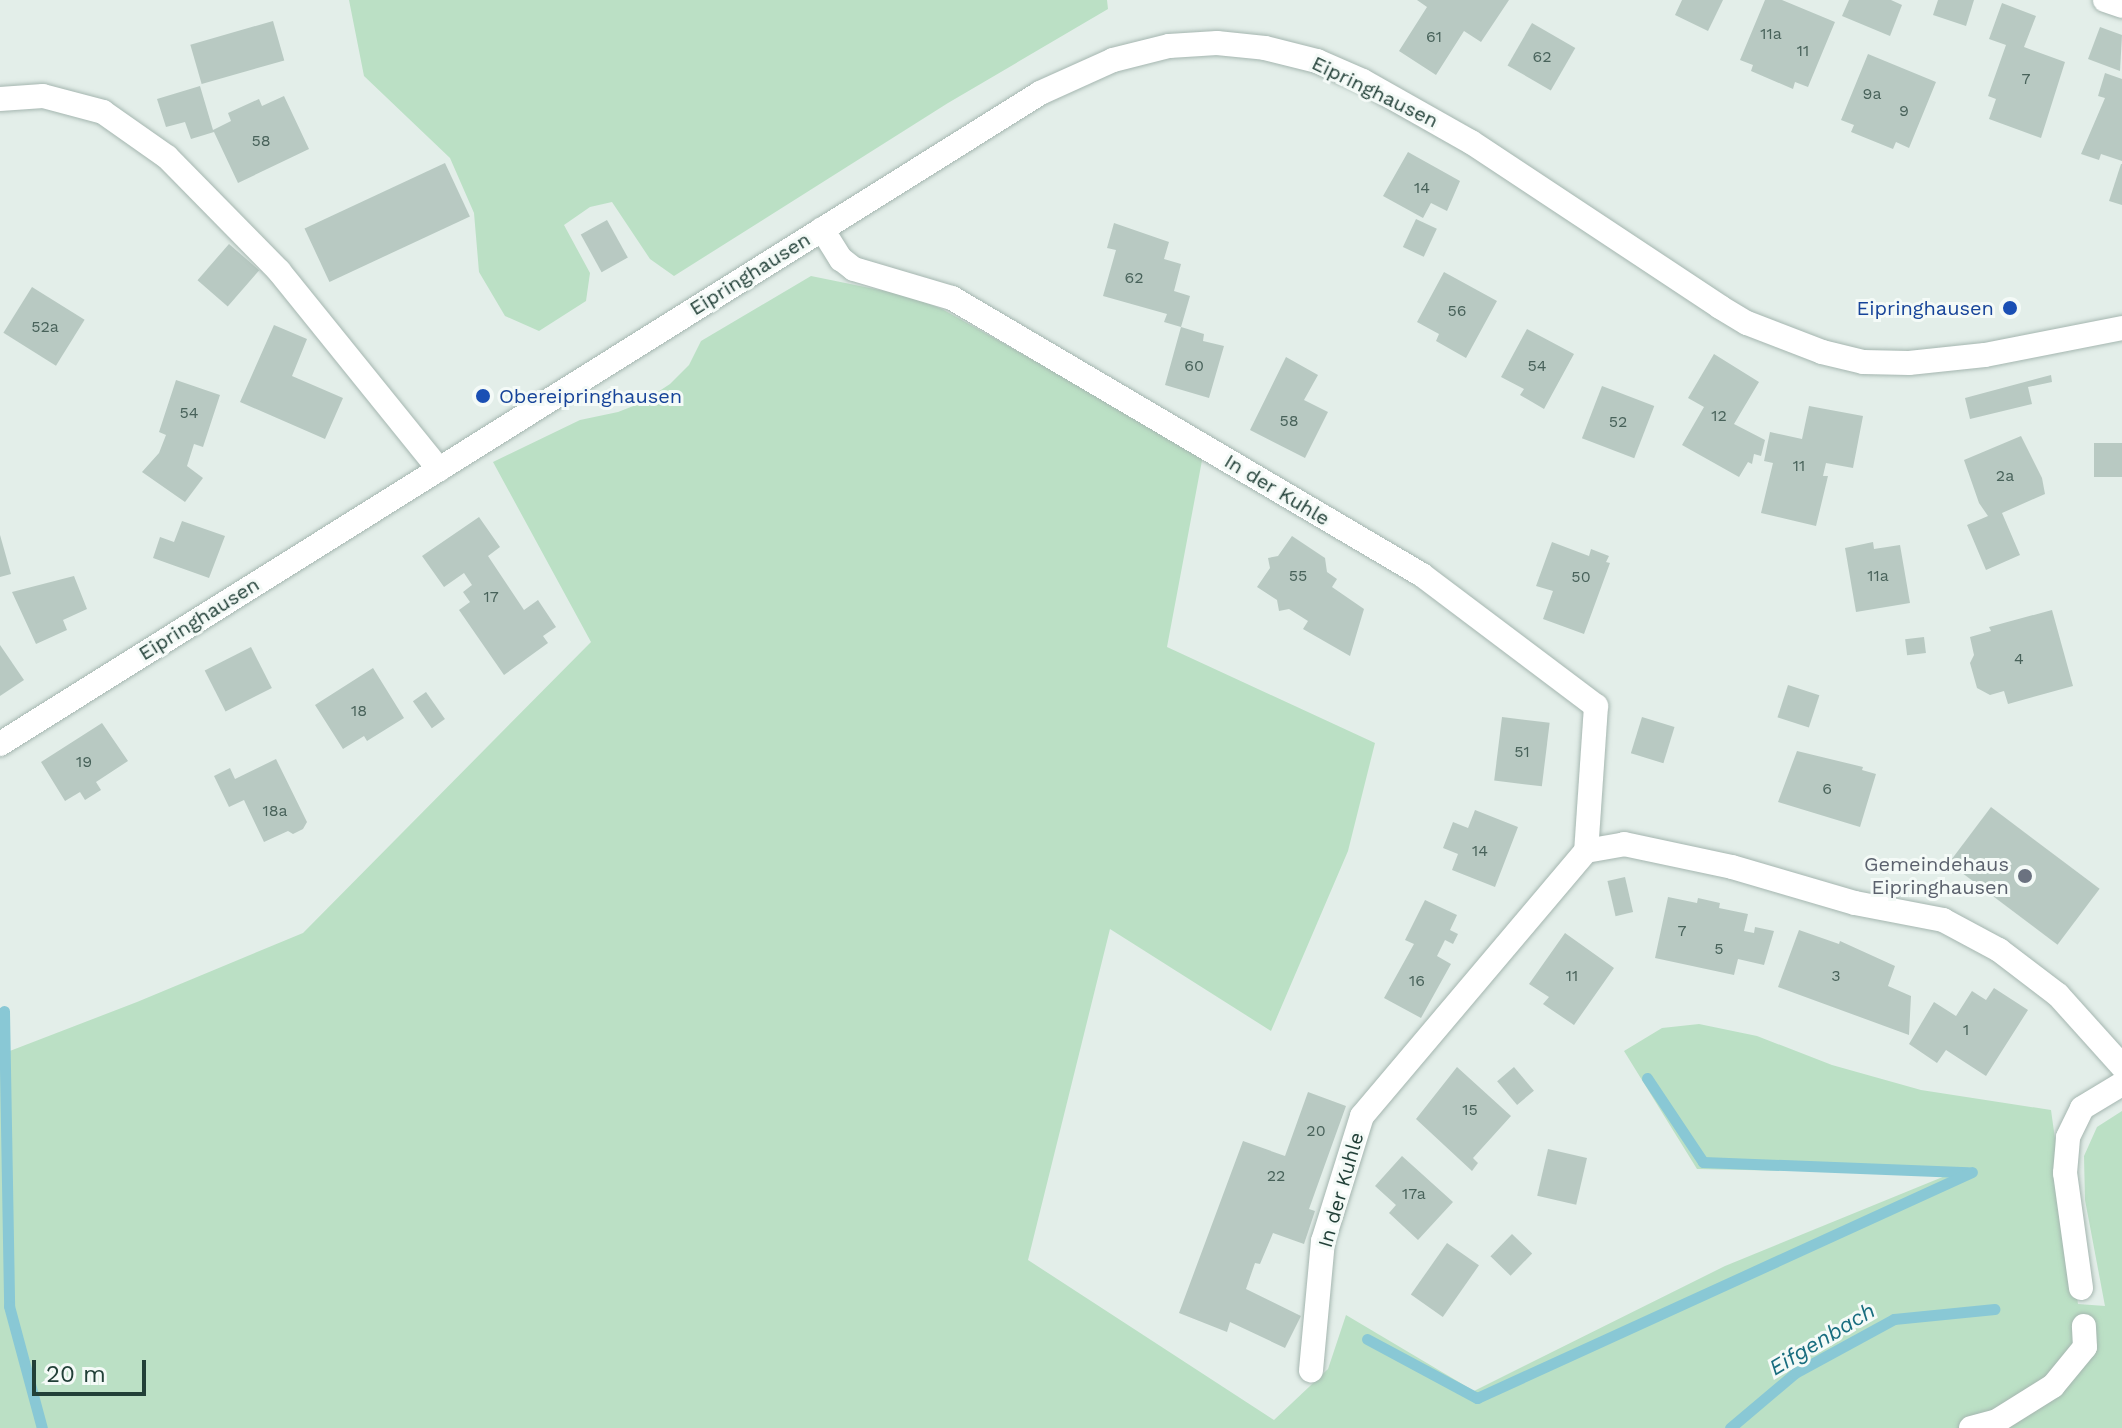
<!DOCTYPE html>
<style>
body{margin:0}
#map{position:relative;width:2122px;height:1428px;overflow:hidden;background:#e3eee9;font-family:"Work Sans",sans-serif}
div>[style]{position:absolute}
.green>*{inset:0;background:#bbe0c5}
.stream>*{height:11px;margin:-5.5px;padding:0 5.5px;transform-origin:5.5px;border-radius:5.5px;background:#89c8d5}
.building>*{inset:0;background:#b8c9c2;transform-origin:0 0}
.roads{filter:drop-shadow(0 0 2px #a5b6b0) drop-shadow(0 0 2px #a5b6b0)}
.minor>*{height:24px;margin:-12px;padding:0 12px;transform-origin:12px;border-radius:12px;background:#fff}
.secondary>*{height:24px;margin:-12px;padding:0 12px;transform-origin:12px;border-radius:12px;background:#fff}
.dots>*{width:22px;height:22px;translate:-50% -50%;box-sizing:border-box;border:4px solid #f4faf7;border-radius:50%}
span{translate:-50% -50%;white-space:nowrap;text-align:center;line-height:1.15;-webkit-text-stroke:6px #f4faf7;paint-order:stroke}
.number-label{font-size:16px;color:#48625a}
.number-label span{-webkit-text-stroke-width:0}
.street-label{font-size:20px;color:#224038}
.transit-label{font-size:20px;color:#164399}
.right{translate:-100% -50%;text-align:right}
.left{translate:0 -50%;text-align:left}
.worship-label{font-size:20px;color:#5b616d}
.water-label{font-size:22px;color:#186d7f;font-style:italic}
.scale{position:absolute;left:32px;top:1360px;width:114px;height:36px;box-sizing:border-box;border:4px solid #224038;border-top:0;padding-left:10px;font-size:24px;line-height:28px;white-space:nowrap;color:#224038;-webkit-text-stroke:6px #f4faf7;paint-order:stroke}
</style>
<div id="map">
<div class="green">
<i style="clip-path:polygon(349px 0,1107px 0,1108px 9px,948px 103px,674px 276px,650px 259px,612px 202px,590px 207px,564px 225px,590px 273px,586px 301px,539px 331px,505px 316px,479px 272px,474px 213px,450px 158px,364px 76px)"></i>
<i style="clip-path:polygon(811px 276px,909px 296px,942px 309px,1203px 455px,1167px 647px,1375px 743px,1348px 851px,1271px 1031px,1110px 929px,1028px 1260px,1274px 1420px,1328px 1369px,1346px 1315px,1474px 1391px,1725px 1266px,1950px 1174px,1697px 1169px,1624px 1051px,1662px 1028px,1699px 1024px,1757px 1036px,1832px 1065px,1921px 1090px,2051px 1110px,2078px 1304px,2105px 1306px,2085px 1200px,2084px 1156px,2097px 1127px,2122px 1111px,2122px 1428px,0 1428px,0 1051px,2px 1054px,137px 1002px,303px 933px,591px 642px,493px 462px,580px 420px,618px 412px,641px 403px,670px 384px,689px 365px,701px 341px)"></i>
</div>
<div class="stream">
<i style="left:4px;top:1011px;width:295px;rotate:89deg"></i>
<i style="left:9px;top:1306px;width:126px;rotate:74.9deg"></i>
<i style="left:1647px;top:1078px;width:101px;rotate:56.3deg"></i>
<i style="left:1703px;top:1162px;width:265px;rotate:2.2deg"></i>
<i style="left:1367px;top:1339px;width:125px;rotate:28.2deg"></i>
<i style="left:1477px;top:1398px;width:544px;rotate:-24.54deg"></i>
<i style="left:1730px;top:1428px;width:85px;rotate:-40.2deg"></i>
<i style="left:1795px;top:1373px;width:113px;rotate:-28.6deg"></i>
<i style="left:1894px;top:1319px;width:101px;rotate:-5.7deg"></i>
</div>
<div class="building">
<i style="clip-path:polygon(1417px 0,1509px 0,1481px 42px,1464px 31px,1436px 75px,1399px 51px,1427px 7px)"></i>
<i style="clip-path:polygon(1682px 0,1723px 0,1708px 31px,1675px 15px)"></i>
<i style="clip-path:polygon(1765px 0,1782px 0,1835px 22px,1808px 87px,1795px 82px,1793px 89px,1751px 71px,1753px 65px,1740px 60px)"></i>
<i style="clip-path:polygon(1849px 0,1891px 0,1902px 5px,1890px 36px,1842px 16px)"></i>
<i style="clip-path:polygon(1938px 0,1974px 0,1966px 26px,1933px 15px)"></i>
<i style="clip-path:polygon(2002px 3px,2036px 16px,2024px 47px,2065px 62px,2041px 138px,1989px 119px,1996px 99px,1988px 96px,2006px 45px,1989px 39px)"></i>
<i style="left:273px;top:21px;width:41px;height:86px;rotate:74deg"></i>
<i style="left:1532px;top:23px;width:50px;height:49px;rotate:30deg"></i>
<i style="clip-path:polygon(2100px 27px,2122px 35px,2120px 71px,2088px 59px)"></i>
<i style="clip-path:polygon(1868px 54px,1936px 82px,1909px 148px,1896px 142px,1893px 149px,1851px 132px,1854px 125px,1841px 120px)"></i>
<i style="clip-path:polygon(2105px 73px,2122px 79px,2122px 161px,2101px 154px,2099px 160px,2081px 154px,2105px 98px,2098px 96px)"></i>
<i style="clip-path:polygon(200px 86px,213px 130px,231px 121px,228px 113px,259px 99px,262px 106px,284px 96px,309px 149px,238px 183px,214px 132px,191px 139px,185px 122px,166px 127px,157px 99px)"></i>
<i style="clip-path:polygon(1408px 152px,1460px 181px,1447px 211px,1431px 203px,1423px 218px,1383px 196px)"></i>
<i style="left:445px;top:163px;width:59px;height:155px;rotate:65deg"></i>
<i style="clip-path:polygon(2121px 164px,2122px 164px,2122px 205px,2109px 201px)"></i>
<i style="left:1416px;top:219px;width:23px;height:31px;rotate:25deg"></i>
<i style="left:607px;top:220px;width:43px;height:30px;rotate:61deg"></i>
<i style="clip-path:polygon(1114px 223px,1169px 242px,1164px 259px,1181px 264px,1174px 291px,1190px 296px,1181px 327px,1164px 322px,1167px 314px,1103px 296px,1116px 250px,1107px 248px)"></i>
<i style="left:229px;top:244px;width:40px;height:48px;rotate:41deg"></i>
<i style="clip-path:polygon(1444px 272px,1497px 301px,1466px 358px,1436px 341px,1439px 334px,1417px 322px)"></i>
<i style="left:32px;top:287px;width:62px;height:54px;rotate:32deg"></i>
<i style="clip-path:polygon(274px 325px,307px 339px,292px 376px,343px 398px,325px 439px,240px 402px)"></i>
<i style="clip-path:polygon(1181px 327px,1204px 334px,1203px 341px,1224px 346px,1209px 398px,1165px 385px)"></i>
<i style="clip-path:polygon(1527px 329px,1574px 354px,1544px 409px,1520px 395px,1524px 389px,1501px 377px)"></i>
<i style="clip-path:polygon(1714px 354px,1759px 382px,1734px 424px,1765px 440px,1761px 456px,1754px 454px,1752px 464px,1748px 462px,1739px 477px,1682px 445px,1704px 407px,1688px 398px)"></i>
<i style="clip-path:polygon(1286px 357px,1318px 375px,1304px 400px,1328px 412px,1305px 458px,1250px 430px)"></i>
<i style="clip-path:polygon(2051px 375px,2052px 382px,2028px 387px,2032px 404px,1970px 419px,1965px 398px)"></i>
<i style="clip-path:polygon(176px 380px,220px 395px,203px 447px,194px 444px,187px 466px,203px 478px,185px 502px,142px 472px,159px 453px,166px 435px,159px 432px)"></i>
<i style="left:1602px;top:386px;width:56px;height:56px;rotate:21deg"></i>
<i style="clip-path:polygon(1809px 406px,1863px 416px,1853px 468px,1826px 463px,1823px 476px,1828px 476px,1816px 526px,1761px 513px,1773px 463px,1764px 461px,1770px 432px,1802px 439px)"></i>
<i style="clip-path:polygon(2021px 436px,2042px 478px,2045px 494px,2002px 513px,2020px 555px,1986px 570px,1967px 525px,1988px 516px,1979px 503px,1964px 460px)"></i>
<i style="left:2122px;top:443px;width:34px;height:28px;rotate:90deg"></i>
<i style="clip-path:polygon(479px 517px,500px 547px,488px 556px,524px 610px,538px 600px,556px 627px,543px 636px,548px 643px,504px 675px,459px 610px,470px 602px,463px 592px,472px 585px,464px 573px,444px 587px,422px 556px)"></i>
<i style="clip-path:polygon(182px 521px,225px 536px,209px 578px,153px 558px,160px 537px,174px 542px)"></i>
<i style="clip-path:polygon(0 535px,11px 574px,0 577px)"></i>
<i style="clip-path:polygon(1292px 536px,1325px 558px,1327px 572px,1337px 579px,1332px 587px,1364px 609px,1350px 656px,1303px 629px,1308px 621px,1289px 609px,1279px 611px,1277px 600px,1257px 587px,1270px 568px,1268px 558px,1278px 556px)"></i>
<i style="clip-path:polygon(1552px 542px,1589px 556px,1591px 549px,1609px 556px,1606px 562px,1610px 563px,1584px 634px,1543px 619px,1553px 591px,1536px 586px)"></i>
<i style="clip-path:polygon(1873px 542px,1874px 549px,1900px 545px,1910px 603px,1856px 612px,1845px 548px)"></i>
<i style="clip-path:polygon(74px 576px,87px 609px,63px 620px,67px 630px,36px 644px,12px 592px)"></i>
<i style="clip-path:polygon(2052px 610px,2073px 686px,2008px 704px,2004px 691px,1990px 695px,1977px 688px,1970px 663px,1974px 655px,1970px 637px,1991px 631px,1989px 627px)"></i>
<i style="left:1924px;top:637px;width:16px;height:19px;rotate:83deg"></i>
<i style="clip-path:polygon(0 645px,24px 680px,0 696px)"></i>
<i style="left:251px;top:647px;width:46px;height:52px;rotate:63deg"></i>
<i style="clip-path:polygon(373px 668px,404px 718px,367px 741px,364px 736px,343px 749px,315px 705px)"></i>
<i style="left:1788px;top:685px;width:33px;height:34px;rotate:18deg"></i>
<i style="left:426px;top:692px;width:33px;height:16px;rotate:55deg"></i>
<i style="left:1502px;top:717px;width:48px;height:64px;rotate:7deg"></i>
<i style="left:1642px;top:717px;width:34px;height:38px;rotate:17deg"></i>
<i style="clip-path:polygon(102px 723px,128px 761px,96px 782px,101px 790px,85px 800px,80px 792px,65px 801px,41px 762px)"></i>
<i style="clip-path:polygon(1797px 751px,1863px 767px,1862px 770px,1876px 774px,1860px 827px,1778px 802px)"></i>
<i style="clip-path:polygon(276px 759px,307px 822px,303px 829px,293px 834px,288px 831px,264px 842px,244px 800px,229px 807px,214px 776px,230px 768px,235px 779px)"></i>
<i style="left:1991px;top:807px;width:136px;height:70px;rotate:37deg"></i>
<i style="clip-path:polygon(1475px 810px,1518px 827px,1495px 887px,1452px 870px,1458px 854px,1443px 848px,1453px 822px,1468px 828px)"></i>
<i style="left:1625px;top:877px;width:36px;height:18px;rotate:77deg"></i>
<i style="clip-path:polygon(1668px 897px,1697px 903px,1698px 898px,1720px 903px,1719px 908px,1748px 914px,1744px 931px,1754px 933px,1755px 927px,1774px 931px,1764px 965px,1738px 959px,1734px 975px,1655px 958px)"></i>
<i style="clip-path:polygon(1425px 900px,1457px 915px,1450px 930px,1458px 934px,1453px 944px,1445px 940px,1437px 956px,1451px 964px,1421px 1018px,1384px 998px,1414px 944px,1405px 940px)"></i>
<i style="clip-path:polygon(1799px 930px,1839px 944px,1840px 941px,1895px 966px,1888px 986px,1911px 996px,1909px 1035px,1778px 987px)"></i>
<i style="clip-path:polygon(1565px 933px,1614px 968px,1574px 1025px,1543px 1004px,1549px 997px,1529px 984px)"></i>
<i style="clip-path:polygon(1994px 988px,2028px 1010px,1986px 1076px,1946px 1050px,1937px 1063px,1909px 1044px,1934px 1002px,1956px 1016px,1972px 991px,1986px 1000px)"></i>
<i style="clip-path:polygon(1457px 1067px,1511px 1116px,1473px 1158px,1478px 1163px,1472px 1171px,1416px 1119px)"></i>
<i style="left:1514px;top:1067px;width:31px;height:22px;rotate:50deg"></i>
<i style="clip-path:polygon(1308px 1092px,1346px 1106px,1309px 1209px,1315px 1211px,1304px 1244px,1273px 1233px,1260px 1264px,1255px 1263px,1246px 1289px,1301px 1316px,1285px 1348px,1230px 1322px,1227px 1332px,1179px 1313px,1243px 1141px,1285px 1156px)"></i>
<i style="left:1548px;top:1149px;width:40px;height:48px;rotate:13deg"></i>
<i style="clip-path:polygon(1402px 1156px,1453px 1202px,1418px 1240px,1389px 1213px,1396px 1205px,1375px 1186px)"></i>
<i style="left:1512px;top:1234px;width:28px;height:31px;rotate:44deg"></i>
<i style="left:1447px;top:1243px;width:39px;height:63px;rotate:35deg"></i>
</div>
<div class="roads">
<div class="minor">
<i style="left:2105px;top:0;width:18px;rotate:19deg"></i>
<i style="left:0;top:99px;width:43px;rotate:-4deg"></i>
<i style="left:43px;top:96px;width:62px;rotate:14.9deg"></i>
<i style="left:103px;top:112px;width:78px;rotate:35.1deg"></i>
<i style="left:167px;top:157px;width:160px;rotate:45.5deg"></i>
<i style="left:279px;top:271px;width:255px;rotate:51.1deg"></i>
<i style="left:822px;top:229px;width:36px;rotate:58deg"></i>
<i style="left:841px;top:259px;width:16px;rotate:38deg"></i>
<i style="left:854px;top:269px;width:102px;rotate:16.5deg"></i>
<i style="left:952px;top:298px;width:546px;rotate:30.51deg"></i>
<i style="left:1422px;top:575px;width:218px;rotate:37deg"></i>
<i style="left:1596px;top:706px;width:145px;rotate:93.9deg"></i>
<i style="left:1586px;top:851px;width:347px;rotate:130.2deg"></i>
<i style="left:1362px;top:1116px;width:131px;rotate:107.3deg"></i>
<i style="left:1323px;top:1241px;width:130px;rotate:95.3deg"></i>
<i style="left:1586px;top:851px;width:39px;rotate:-10deg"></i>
<i style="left:1624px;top:844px;width:110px;rotate:12deg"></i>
<i style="left:1732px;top:867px;width:128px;rotate:16.3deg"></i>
<i style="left:1855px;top:903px;width:90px;rotate:10.9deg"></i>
<i style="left:1943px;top:920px;width:64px;rotate:28.2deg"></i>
<i style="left:1999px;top:950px;width:74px;rotate:37.3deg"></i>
<i style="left:2058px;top:995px;width:96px;rotate:48deg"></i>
<i style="left:2081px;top:1288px;width:116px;rotate:-97.9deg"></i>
<i style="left:2065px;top:1173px;width:36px;rotate:-85deg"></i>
<i style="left:2068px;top:1137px;width:32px;rotate:-64deg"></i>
<i style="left:2082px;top:1108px;width:47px;rotate:-31deg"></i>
<i style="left:1971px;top:1428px;width:27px;rotate:-15deg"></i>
<i style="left:1997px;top:1421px;width:66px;rotate:-32deg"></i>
<i style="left:2053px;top:1386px;width:50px;rotate:-50.6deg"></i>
<i style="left:2085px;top:1347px;width:21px;rotate:-93deg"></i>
</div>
<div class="secondary">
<i style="left:0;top:744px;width:1227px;rotate:-32.04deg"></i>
<i style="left:1040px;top:93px;width:80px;rotate:-24.3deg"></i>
<i style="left:1113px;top:60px;width:58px;rotate:-14deg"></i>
<i style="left:1169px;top:46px;width:48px;rotate:-3.6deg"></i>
<i style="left:1217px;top:43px;width:48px;rotate:5.9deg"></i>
<i style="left:1265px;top:48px;width:54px;rotate:14deg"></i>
<i style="left:1317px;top:61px;width:50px;rotate:23.5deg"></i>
<i style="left:1363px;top:81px;width:124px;rotate:29.5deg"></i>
<i style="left:1471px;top:142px;width:299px;rotate:33.5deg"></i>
<i style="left:1720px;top:307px;width:31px;rotate:31deg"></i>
<i style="left:1747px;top:323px;width:80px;rotate:21.1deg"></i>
<i style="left:1822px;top:352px;width:42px;rotate:13.7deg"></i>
<i style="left:1863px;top:362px;width:46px;rotate:1.2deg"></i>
<i style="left:1909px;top:363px;width:76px;rotate:-6deg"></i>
<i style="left:1985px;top:355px;width:140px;rotate:-11.1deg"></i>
</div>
</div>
<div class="dots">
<i style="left:2010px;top:308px;background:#1a4fb4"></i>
<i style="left:483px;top:396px;background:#1a4fb4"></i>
<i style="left:2025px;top:876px;background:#6b7280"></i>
</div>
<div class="number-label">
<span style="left:1771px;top:34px">11a</span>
<span style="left:1434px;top:37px">61</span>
<span style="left:1803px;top:51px">11</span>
<span style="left:1542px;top:57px">62</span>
<span style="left:2026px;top:79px">7</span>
<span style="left:1872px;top:94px">9a</span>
<span style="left:1904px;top:111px">9</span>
<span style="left:261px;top:141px">58</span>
<span style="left:1422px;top:188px">14</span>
<span style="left:1134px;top:278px">62</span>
<span style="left:1457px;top:311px">56</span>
<span style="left:45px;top:327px">52a</span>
<span style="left:1194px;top:366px">60</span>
<span style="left:1537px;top:366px">54</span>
<span style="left:189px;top:413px">54</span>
<span style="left:1719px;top:416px">12</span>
<span style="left:1289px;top:421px">58</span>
<span style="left:1618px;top:422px">52</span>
<span style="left:1799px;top:466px">11</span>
<span style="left:2005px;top:476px">2a</span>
<span style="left:1298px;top:576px">55</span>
<span style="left:1878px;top:576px">11a</span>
<span style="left:1581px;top:577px">50</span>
<span style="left:491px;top:597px">17</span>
<span style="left:2019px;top:659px">4</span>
<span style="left:359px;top:711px">18</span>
<span style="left:1522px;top:752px">51</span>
<span style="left:84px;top:762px">19</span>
<span style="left:1827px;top:789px">6</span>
<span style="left:275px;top:811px">18a</span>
<span style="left:1480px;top:851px">14</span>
<span style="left:1682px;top:931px">7</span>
<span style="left:1719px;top:949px">5</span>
<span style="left:1572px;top:976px">11</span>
<span style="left:1836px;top:976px">3</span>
<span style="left:1417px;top:981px">16</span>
<span style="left:1966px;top:1030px">1</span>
<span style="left:1470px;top:1110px">15</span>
<span style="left:1316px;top:1131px">20</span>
<span style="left:1276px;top:1176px">22</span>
<span style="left:1414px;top:1194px">17a</span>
</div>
<div class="street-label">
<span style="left:1375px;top:92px;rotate:26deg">Eipringhausen</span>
<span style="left:750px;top:274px;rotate:-32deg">Eipringhausen</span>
<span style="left:1277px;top:490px;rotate:31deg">In der Kuhle</span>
<span style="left:199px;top:619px;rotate:-32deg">Eipringhausen</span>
<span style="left:1341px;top:1190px;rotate:-74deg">In der Kuhle</span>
</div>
<div class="transit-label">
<span class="right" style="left:1994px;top:308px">Eipringhausen</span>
<span class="left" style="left:499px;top:396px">Obereipringhausen</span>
</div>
<div class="worship-label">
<span class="right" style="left:2009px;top:876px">Gemeindehaus<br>Eipringhausen</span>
</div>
<div class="water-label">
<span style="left:1822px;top:1339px;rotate:-31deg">Eifgenbach</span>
</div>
<div class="scale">20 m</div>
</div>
